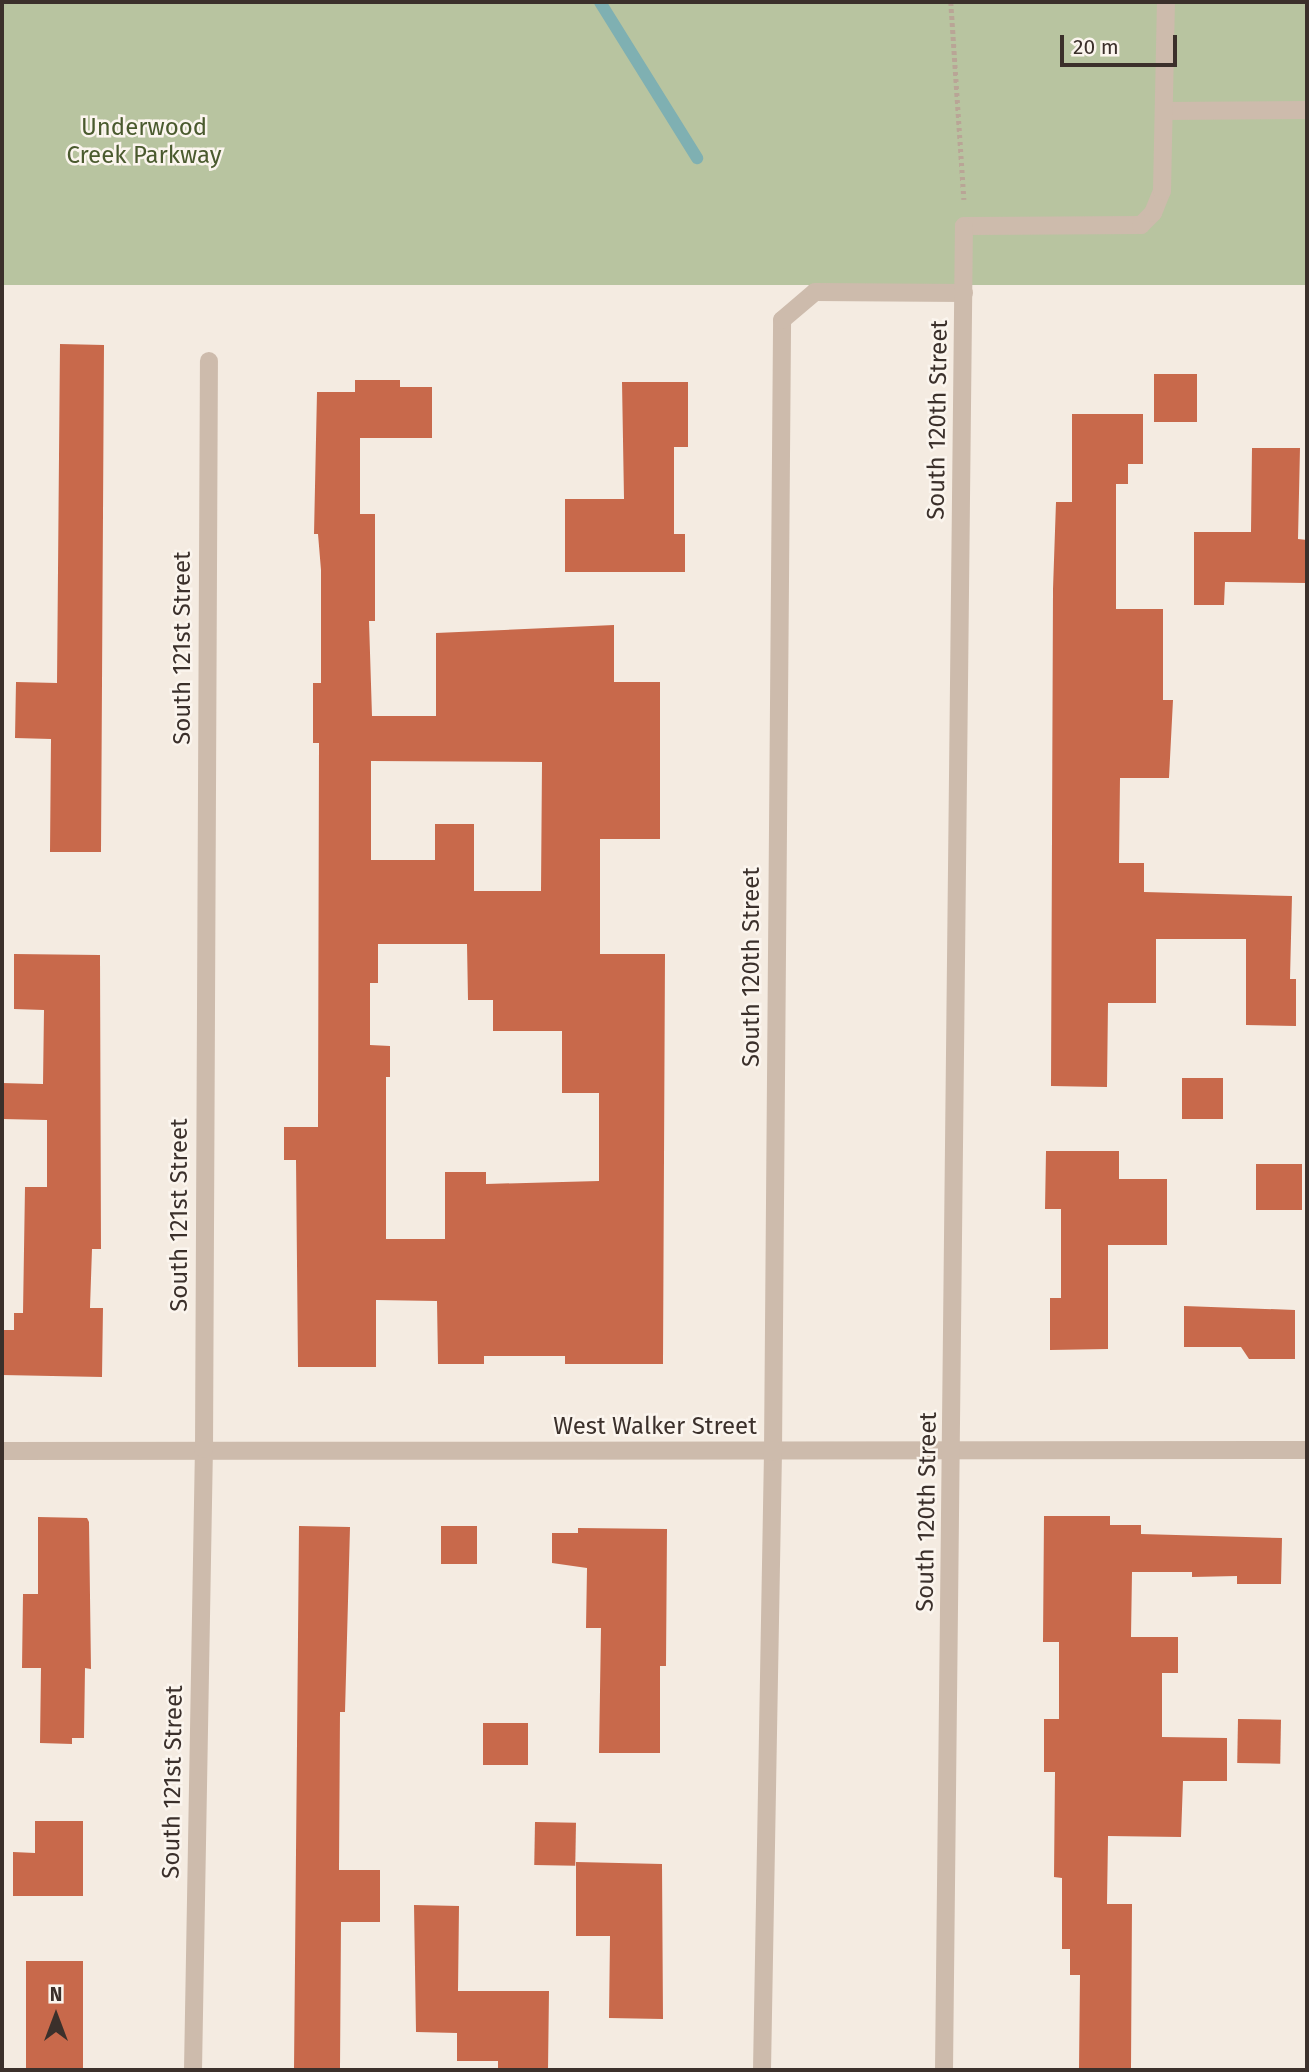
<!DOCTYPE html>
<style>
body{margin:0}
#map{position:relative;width:1309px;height:2072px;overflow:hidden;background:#f4ebe1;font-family:"Fira Sans",sans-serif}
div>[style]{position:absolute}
.green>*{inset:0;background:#b8c4a0;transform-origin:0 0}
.stream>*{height:12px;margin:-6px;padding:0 6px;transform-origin:6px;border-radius:6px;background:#7fb0b2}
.building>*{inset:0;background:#c8694b;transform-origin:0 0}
.path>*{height:4.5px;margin-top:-2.25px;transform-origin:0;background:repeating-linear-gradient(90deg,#b9a596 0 3.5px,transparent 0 7px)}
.service>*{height:18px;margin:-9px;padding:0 9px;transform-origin:9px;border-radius:9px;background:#cdbbac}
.minor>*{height:18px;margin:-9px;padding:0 9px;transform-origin:9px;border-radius:9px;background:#cdbbac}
span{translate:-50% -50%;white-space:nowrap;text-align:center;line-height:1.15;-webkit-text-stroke:5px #fbf5ee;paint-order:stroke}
.park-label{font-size:24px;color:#4a5a2e}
.street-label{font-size:24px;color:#3b302b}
.frame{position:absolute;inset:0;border:4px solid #3b302b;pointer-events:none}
.north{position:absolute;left:21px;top:1981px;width:70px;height:70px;-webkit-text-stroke:5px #fbf5ee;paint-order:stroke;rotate:0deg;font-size:19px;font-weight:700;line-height:28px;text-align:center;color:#3b302b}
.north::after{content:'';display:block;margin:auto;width:24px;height:32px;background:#3b302b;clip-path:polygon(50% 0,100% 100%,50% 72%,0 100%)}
.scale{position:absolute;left:1060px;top:35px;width:117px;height:32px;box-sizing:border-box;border:4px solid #3b302b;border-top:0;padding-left:9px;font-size:21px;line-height:24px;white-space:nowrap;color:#3b302b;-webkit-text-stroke:5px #fbf5ee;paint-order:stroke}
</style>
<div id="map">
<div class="green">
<i style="left:2px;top:2px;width:1305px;height:283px"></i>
</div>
<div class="stream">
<i style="left:600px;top:2px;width:184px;rotate:58.1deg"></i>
</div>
<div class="building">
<i style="clip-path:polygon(60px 344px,104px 345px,101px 852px,50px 852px,51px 739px,15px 738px,16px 682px,57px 683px)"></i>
<i style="left:1154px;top:374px;width:43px;height:48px"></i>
<i style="clip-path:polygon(evenodd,355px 380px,400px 380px,400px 387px,432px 387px,432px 438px,360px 438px,360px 514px,375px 514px,375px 621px,369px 621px,372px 716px,436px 716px,436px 633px,614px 625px,614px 682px,660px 682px,660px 839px,600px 839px,600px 954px,665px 954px,663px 1364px,565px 1364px,565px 1356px,484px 1356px,484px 1364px,438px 1364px,437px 1301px,376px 1300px,376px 1367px,298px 1367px,296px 1160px,284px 1160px,284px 1127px,318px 1127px,319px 743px,313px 743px,313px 683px,321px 683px,321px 570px,318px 534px,314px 534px,317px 392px,355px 392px,355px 380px,371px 761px,542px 762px,541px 891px,474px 891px,474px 824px,435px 824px,435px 860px,371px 860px,371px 761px,355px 380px,378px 944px,467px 944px,468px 1000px,493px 1000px,493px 1031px,562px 1031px,562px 1093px,599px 1093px,599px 1181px,486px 1184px,486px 1172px,445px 1172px,445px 1239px,386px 1239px,386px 1077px,390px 1077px,390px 1046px,370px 1045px,370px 983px,378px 983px,378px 944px)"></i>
<i style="clip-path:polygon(622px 382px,688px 382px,688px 447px,674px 447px,674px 534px,685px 534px,685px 572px,565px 572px,565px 499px,624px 499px)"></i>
<i style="clip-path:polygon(1072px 414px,1143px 414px,1143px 464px,1128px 464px,1128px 484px,1116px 484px,1116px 609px,1163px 609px,1163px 700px,1173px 700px,1169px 778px,1120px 778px,1119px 863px,1144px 863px,1144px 892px,1292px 896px,1290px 979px,1296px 979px,1296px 1026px,1246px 1025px,1246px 939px,1156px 939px,1156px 1003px,1108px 1003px,1107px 1087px,1051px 1086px,1053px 589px,1056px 502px,1072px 502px)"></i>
<i style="clip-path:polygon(1252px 448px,1300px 448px,1298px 539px,1307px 540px,1307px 583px,1225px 582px,1224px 605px,1194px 605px,1194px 532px,1251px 532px)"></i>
<i style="clip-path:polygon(14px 954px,100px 955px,101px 1249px,92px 1249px,90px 1308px,103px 1308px,102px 1377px,2px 1375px,2px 1330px,14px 1330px,14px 1313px,23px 1313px,25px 1187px,47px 1187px,47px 1120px,2px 1119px,2px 1083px,43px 1084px,44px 1010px,14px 1009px)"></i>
<i style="left:1182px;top:1078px;width:41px;height:41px"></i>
<i style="clip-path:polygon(1046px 1151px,1119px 1151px,1119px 1179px,1167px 1179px,1167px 1245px,1108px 1245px,1108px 1349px,1050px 1350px,1050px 1298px,1061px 1298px,1061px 1209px,1045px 1209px)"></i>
<i style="left:1256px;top:1164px;width:46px;height:46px"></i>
<i style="clip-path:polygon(1184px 1306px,1295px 1310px,1295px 1359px,1249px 1359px,1241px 1347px,1184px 1347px)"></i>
<i style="clip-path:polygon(1044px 1516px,1110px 1516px,1110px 1525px,1141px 1525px,1141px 1534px,1282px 1538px,1281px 1584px,1237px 1584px,1237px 1576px,1192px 1577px,1192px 1572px,1132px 1572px,1131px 1637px,1178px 1637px,1178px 1673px,1162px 1673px,1162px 1737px,1227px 1738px,1227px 1781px,1183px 1781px,1181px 1837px,1108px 1836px,1107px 1904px,1132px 1904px,1131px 2070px,1079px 2070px,1080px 1975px,1070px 1975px,1070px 1949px,1062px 1949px,1062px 1878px,1054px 1877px,1055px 1772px,1044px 1772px,1044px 1719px,1059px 1719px,1059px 1642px,1043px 1642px)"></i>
<i style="clip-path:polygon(38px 1517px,87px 1518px,89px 1522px,91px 1669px,85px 1668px,84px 1738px,72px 1738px,72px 1744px,40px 1743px,41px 1668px,22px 1668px,23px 1594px,38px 1594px)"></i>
<i style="clip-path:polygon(299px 1526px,350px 1527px,345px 1712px,340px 1712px,339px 1870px,380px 1870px,380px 1922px,341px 1922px,340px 2070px,294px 2070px)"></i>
<i style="left:441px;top:1526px;width:36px;height:38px"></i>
<i style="clip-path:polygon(578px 1528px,667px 1529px,666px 1666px,660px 1666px,660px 1753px,599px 1753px,601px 1628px,586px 1628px,587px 1568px,552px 1563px,552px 1533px,578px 1533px)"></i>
<i style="left:1238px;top:1719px;width:43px;height:44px;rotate:1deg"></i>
<i style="left:483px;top:1723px;width:45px;height:42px"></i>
<i style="clip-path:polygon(35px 1821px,83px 1821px,83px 1896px,13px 1896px,13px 1852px,35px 1853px)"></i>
<i style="left:535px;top:1822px;width:41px;height:43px;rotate:1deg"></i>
<i style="clip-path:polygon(576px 1862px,662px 1864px,663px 2019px,609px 2018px,610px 1936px,576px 1936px)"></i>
<i style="clip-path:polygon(414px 1905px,459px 1906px,458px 1991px,549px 1991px,548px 2070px,498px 2070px,498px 2061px,457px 2061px,457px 2033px,416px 2032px)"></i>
<i style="left:26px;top:1961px;width:57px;height:109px"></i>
</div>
<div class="path">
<i style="left:951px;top:2px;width:198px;rotate:86.2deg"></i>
</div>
<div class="service">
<i style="left:1165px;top:111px;width:142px;rotate:-0.4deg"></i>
<i style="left:964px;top:226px;width:177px;rotate:-0.3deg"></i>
<i style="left:1141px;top:225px;width:17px;rotate:-45deg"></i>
<i style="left:1153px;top:213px;width:24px;rotate:-68deg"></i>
<i style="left:1162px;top:191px;width:189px;rotate:-88.8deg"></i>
</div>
<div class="minor">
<i style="left:2px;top:1451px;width:1305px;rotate:-0.04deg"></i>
<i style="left:193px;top:2070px;width:621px;rotate:-88.99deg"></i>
<i style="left:204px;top:1449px;width:1088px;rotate:-89.74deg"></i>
<i style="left:762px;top:2070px;width:618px;rotate:-88.98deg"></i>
<i style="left:773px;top:1452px;width:1132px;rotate:-89.54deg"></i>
<i style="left:782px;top:320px;width:43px;rotate:-40.3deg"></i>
<i style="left:815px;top:292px;width:149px;rotate:0.4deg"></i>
<i style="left:944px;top:2070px;width:1844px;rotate:-89.38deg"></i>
</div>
<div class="park-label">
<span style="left:144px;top:142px">Underwood<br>Creek Parkway</span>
</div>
<div class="street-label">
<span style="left:938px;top:420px;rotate:-89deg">South 120th Street</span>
<span style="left:183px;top:648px;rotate:-90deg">South 121st Street</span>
<span style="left:752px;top:967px;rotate:-90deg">South 120th Street</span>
<span style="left:180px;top:1215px;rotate:-90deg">South 121st Street</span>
<span style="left:655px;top:1427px">West Walker Street</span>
<span style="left:927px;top:1512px;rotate:-89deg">South 120th Street</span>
<span style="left:173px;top:1782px;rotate:-89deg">South 121st Street</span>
</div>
<div class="frame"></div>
<div class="north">N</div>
<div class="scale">20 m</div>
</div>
